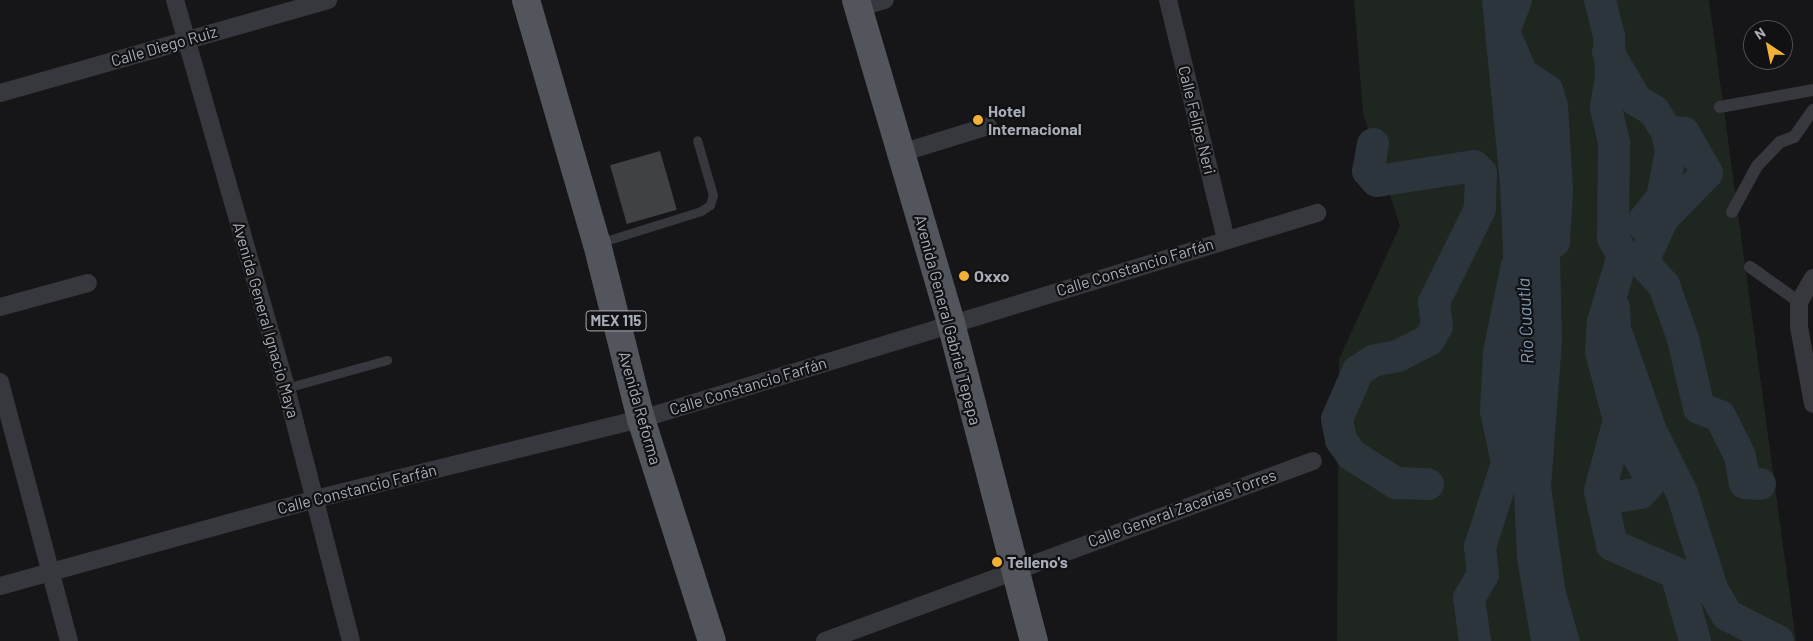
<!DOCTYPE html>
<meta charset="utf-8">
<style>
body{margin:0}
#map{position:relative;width:1813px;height:641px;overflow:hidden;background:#161618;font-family:Barlow,sans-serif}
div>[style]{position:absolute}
.green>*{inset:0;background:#1e261f}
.water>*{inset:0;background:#2c353c}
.river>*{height:32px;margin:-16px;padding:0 16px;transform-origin:16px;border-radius:16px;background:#2c353c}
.building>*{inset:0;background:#404145;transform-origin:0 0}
.service>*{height:9px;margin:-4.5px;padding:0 4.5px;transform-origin:4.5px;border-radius:4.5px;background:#37383d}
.pedestrian>*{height:12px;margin:-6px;padding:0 6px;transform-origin:6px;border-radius:6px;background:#37383d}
.minor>*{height:18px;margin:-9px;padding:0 9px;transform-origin:9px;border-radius:9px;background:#37383d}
.primary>*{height:28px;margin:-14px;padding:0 14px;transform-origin:14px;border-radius:14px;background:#53555c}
.dots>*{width:14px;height:14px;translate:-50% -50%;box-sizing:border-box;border:2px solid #111113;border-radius:50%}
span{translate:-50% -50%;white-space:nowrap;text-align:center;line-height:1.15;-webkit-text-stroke:4.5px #111113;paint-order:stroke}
.shield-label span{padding:1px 4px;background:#111113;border:1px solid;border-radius:4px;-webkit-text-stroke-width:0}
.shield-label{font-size:15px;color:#a8adb8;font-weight:700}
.street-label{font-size:16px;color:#a8adb8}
.poi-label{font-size:16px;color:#a8adb8;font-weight:700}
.left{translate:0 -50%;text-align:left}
.water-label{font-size:18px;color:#7f9bb3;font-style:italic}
.north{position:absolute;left:1743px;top:20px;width:50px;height:50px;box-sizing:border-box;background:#111113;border:1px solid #4d4f55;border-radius:50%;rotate:326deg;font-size:14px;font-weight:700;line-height:20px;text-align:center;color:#a8adb8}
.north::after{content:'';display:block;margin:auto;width:18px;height:22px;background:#f2b134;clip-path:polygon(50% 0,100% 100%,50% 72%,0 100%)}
</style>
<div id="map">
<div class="green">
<i style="clip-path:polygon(1354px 0,1709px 0,1796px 641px,1337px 641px,1339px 359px,1400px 226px,1363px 113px)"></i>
</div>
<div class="water">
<i style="clip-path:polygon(1482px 0,1515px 0,1519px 39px,1534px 89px,1559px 211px,1562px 342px,1551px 486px,1565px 588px,1580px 641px,1531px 641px,1517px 558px,1500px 184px)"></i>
</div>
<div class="river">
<i style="left:1516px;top:0;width:34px;rotate:111deg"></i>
<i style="left:1504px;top:32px;width:46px;rotate:66.8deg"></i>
<i style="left:1522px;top:74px;width:30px;rotate:33deg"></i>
<i style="left:1547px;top:90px;width:17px;rotate:73deg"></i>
<i style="left:1552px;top:106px;width:85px;rotate:86.6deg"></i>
<i style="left:1557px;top:191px;width:51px;rotate:93.4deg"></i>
<i style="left:1600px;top:0;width:36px;rotate:76deg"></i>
<i style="left:1609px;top:35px;width:41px;rotate:87.2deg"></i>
<i style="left:1611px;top:76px;width:32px;rotate:99deg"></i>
<i style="left:1606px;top:108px;width:36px;rotate:77deg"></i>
<i style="left:1614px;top:143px;width:95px;rotate:90.6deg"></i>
<i style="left:1613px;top:238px;width:20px;rotate:60deg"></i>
<i style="left:1623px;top:255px;width:70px;rotate:106.6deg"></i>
<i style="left:1603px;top:322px;width:30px;rotate:94deg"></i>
<i style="left:1601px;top:352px;width:70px;rotate:75.2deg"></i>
<i style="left:1619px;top:420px;width:73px;rotate:105deg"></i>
<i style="left:1600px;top:491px;width:55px;rotate:77.5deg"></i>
<i style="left:1612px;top:545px;width:70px;rotate:23.6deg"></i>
<i style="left:1676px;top:573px;width:71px;rotate:74.4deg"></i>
<i style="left:1608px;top:52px;width:56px;rotate:59.7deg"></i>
<i style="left:1636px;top:100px;width:21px;rotate:31deg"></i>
<i style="left:1654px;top:111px;width:25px;rotate:58deg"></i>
<i style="left:1667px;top:132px;width:19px;rotate:78deg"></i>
<i style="left:1671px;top:151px;width:48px;rotate:100.8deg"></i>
<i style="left:1662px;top:198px;width:33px;rotate:129deg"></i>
<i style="left:1667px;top:132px;width:17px;rotate:3deg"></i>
<i style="left:1684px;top:133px;width:46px;rotate:60.1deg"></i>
<i style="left:1707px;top:173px;width:63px;rotate:134.4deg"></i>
<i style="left:1663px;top:218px;width:40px;rotate:115deg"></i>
<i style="left:1646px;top:254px;width:13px;rotate:86deg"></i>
<i style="left:1647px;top:267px;width:25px;rotate:47deg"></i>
<i style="left:1664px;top:285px;width:57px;rotate:70.6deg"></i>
<i style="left:1683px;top:339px;width:71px;rotate:76.9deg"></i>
<i style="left:1699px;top:408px;width:22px;rotate:21deg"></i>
<i style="left:1720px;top:416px;width:45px;rotate:63.4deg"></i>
<i style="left:1740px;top:456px;width:27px;rotate:80deg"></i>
<i style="left:1745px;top:483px;width:15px;rotate:4deg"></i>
<i style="left:1373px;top:144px;width:27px;rotate:100deg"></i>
<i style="left:1368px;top:171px;width:13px;rotate:48deg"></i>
<i style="left:1377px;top:181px;width:98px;rotate:-8.8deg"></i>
<i style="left:1474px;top:166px;width:10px;rotate:45deg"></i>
<i style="left:1481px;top:173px;width:36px;rotate:92deg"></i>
<i style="left:1480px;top:209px;width:104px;rotate:116.3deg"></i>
<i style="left:1434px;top:302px;width:24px;rotate:83deg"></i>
<i style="left:1437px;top:326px;width:16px;rotate:120deg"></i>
<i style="left:1429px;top:340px;width:35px;rotate:153deg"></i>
<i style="left:1398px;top:356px;width:25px;rotate:169deg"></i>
<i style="left:1373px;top:361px;width:18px;rotate:146deg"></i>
<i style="left:1358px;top:371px;width:52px;rotate:113.6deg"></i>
<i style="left:1337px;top:419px;width:21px;rotate:79deg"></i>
<i style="left:1341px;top:440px;width:19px;rotate:54deg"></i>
<i style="left:1352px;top:455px;width:52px;rotate:32.5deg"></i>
<i style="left:1396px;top:483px;width:32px;rotate:2deg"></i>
<i style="left:1614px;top:308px;width:21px;rotate:87deg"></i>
<i style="left:1615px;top:329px;width:108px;rotate:70.6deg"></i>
<i style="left:1651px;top:431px;width:69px;rotate:63.4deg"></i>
<i style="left:1682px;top:493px;width:101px;rotate:72.6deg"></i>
<i style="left:1712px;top:589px;width:30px;rotate:60deg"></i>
<i style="left:1727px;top:615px;width:57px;rotate:27deg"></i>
<i style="left:1603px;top:507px;width:16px;rotate:-38deg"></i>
<i style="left:1616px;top:497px;width:24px;rotate:-9deg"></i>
<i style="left:1640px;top:493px;width:18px;rotate:-47deg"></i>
<i style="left:1652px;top:480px;width:57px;rotate:-120.6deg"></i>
<i style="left:1623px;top:431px;width:26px;rotate:-99deg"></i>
<i style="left:1475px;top:641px;width:43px;rotate:-97.9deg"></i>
<i style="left:1469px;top:598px;width:27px;rotate:-59deg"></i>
<i style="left:1483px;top:575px;width:28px;rotate:-96deg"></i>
<i style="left:1480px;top:547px;width:88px;rotate:-72.2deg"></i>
<i style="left:1507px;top:463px;width:53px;rotate:-101.9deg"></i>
<i style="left:1496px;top:411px;width:59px;rotate:-87.1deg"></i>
<i style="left:1499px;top:352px;width:89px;rotate:-78.3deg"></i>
</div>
<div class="building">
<i style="left:660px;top:151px;width:61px;height:52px;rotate:74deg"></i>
</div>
<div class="service">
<i style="left:599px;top:243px;width:107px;rotate:-17.4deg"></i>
<i style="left:701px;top:211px;width:11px;rotate:-34deg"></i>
<i style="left:710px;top:205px;width:10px;rotate:-73deg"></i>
<i style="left:713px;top:195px;width:57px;rotate:-106.2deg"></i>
<i style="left:286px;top:388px;width:105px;rotate:-15.5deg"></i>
</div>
<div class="pedestrian">
<i style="left:1720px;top:107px;width:95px;rotate:-10.4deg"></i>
<i style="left:1732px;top:212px;width:52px;rotate:-61.5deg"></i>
<i style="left:1757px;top:166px;width:33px;rotate:-46deg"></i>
<i style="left:1780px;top:142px;width:15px;rotate:-20deg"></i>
<i style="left:1794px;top:137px;width:33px;rotate:-55deg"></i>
<i style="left:1750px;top:267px;width:60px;rotate:35.5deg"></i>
</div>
<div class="minor">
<i style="left:175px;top:0;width:404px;rotate:74deg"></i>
<i style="left:286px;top:388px;width:261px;rotate:75.6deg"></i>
<i style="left:1168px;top:0;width:246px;rotate:76.4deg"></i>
<i style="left:858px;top:8px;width:28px;rotate:-17deg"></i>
<i style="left:0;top:93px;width:341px;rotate:-15.8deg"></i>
<i style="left:901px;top:153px;width:91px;rotate:-17.2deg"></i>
<i style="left:1813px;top:278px;width:28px;rotate:120deg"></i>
<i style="left:1799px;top:302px;width:25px;rotate:90deg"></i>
<i style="left:1799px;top:327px;width:78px;rotate:79.7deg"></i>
<i style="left:0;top:307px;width:91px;rotate:-15.3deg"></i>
<i style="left:0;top:382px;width:268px;rotate:75.1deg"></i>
<i style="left:0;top:586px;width:327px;rotate:-15.4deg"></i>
<i style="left:315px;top:499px;width:336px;rotate:-13.8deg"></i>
<i style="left:641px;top:419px;width:707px;rotate:-16.95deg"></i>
<i style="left:825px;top:641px;width:520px;rotate:-20.25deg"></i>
</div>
<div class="primary">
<i style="left:526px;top:0;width:254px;rotate:73.8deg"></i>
<i style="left:597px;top:244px;width:180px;rotate:75.9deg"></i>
<i style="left:641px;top:419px;width:233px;rotate:72.3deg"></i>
<i style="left:856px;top:0;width:337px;rotate:73.6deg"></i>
<i style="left:951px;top:323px;width:329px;rotate:75.4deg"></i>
</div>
<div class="dots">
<i style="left:978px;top:120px;background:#f2b134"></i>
<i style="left:964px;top:276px;background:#f2b134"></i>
<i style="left:997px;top:562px;background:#f2b134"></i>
</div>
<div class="shield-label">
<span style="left:616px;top:321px">MEX 115</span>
</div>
<div class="street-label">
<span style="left:164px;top:46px;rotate:-16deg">Calle Diego Ruiz</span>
<span style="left:1197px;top:120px;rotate:76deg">Calle Felipe Neri</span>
<span style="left:1135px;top:267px;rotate:-17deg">Calle Constancio Farfán</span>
<span style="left:266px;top:320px;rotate:74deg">Avenida General Ignacio Maya</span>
<span style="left:948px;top:320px;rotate:75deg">Avenida General Gabriel Tepepa</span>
<span style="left:748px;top:386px;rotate:-17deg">Calle Constancio Farfán</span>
<span style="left:640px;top:408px;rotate:74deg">Avenida Reforma</span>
<span style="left:357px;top:489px;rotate:-14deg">Calle Constancio Farfán</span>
<span style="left:1182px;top:508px;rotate:-20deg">Calle General Zacarías Torres</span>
</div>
<div class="poi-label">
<span class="left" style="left:988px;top:120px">Hotel<br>Internacional</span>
<span class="left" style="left:974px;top:276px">Oxxo</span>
<span class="left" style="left:1007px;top:562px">Telleno's</span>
</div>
<div class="water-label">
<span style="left:1525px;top:321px;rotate:-93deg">Río Cuautla</span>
</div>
<div class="north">N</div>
</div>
